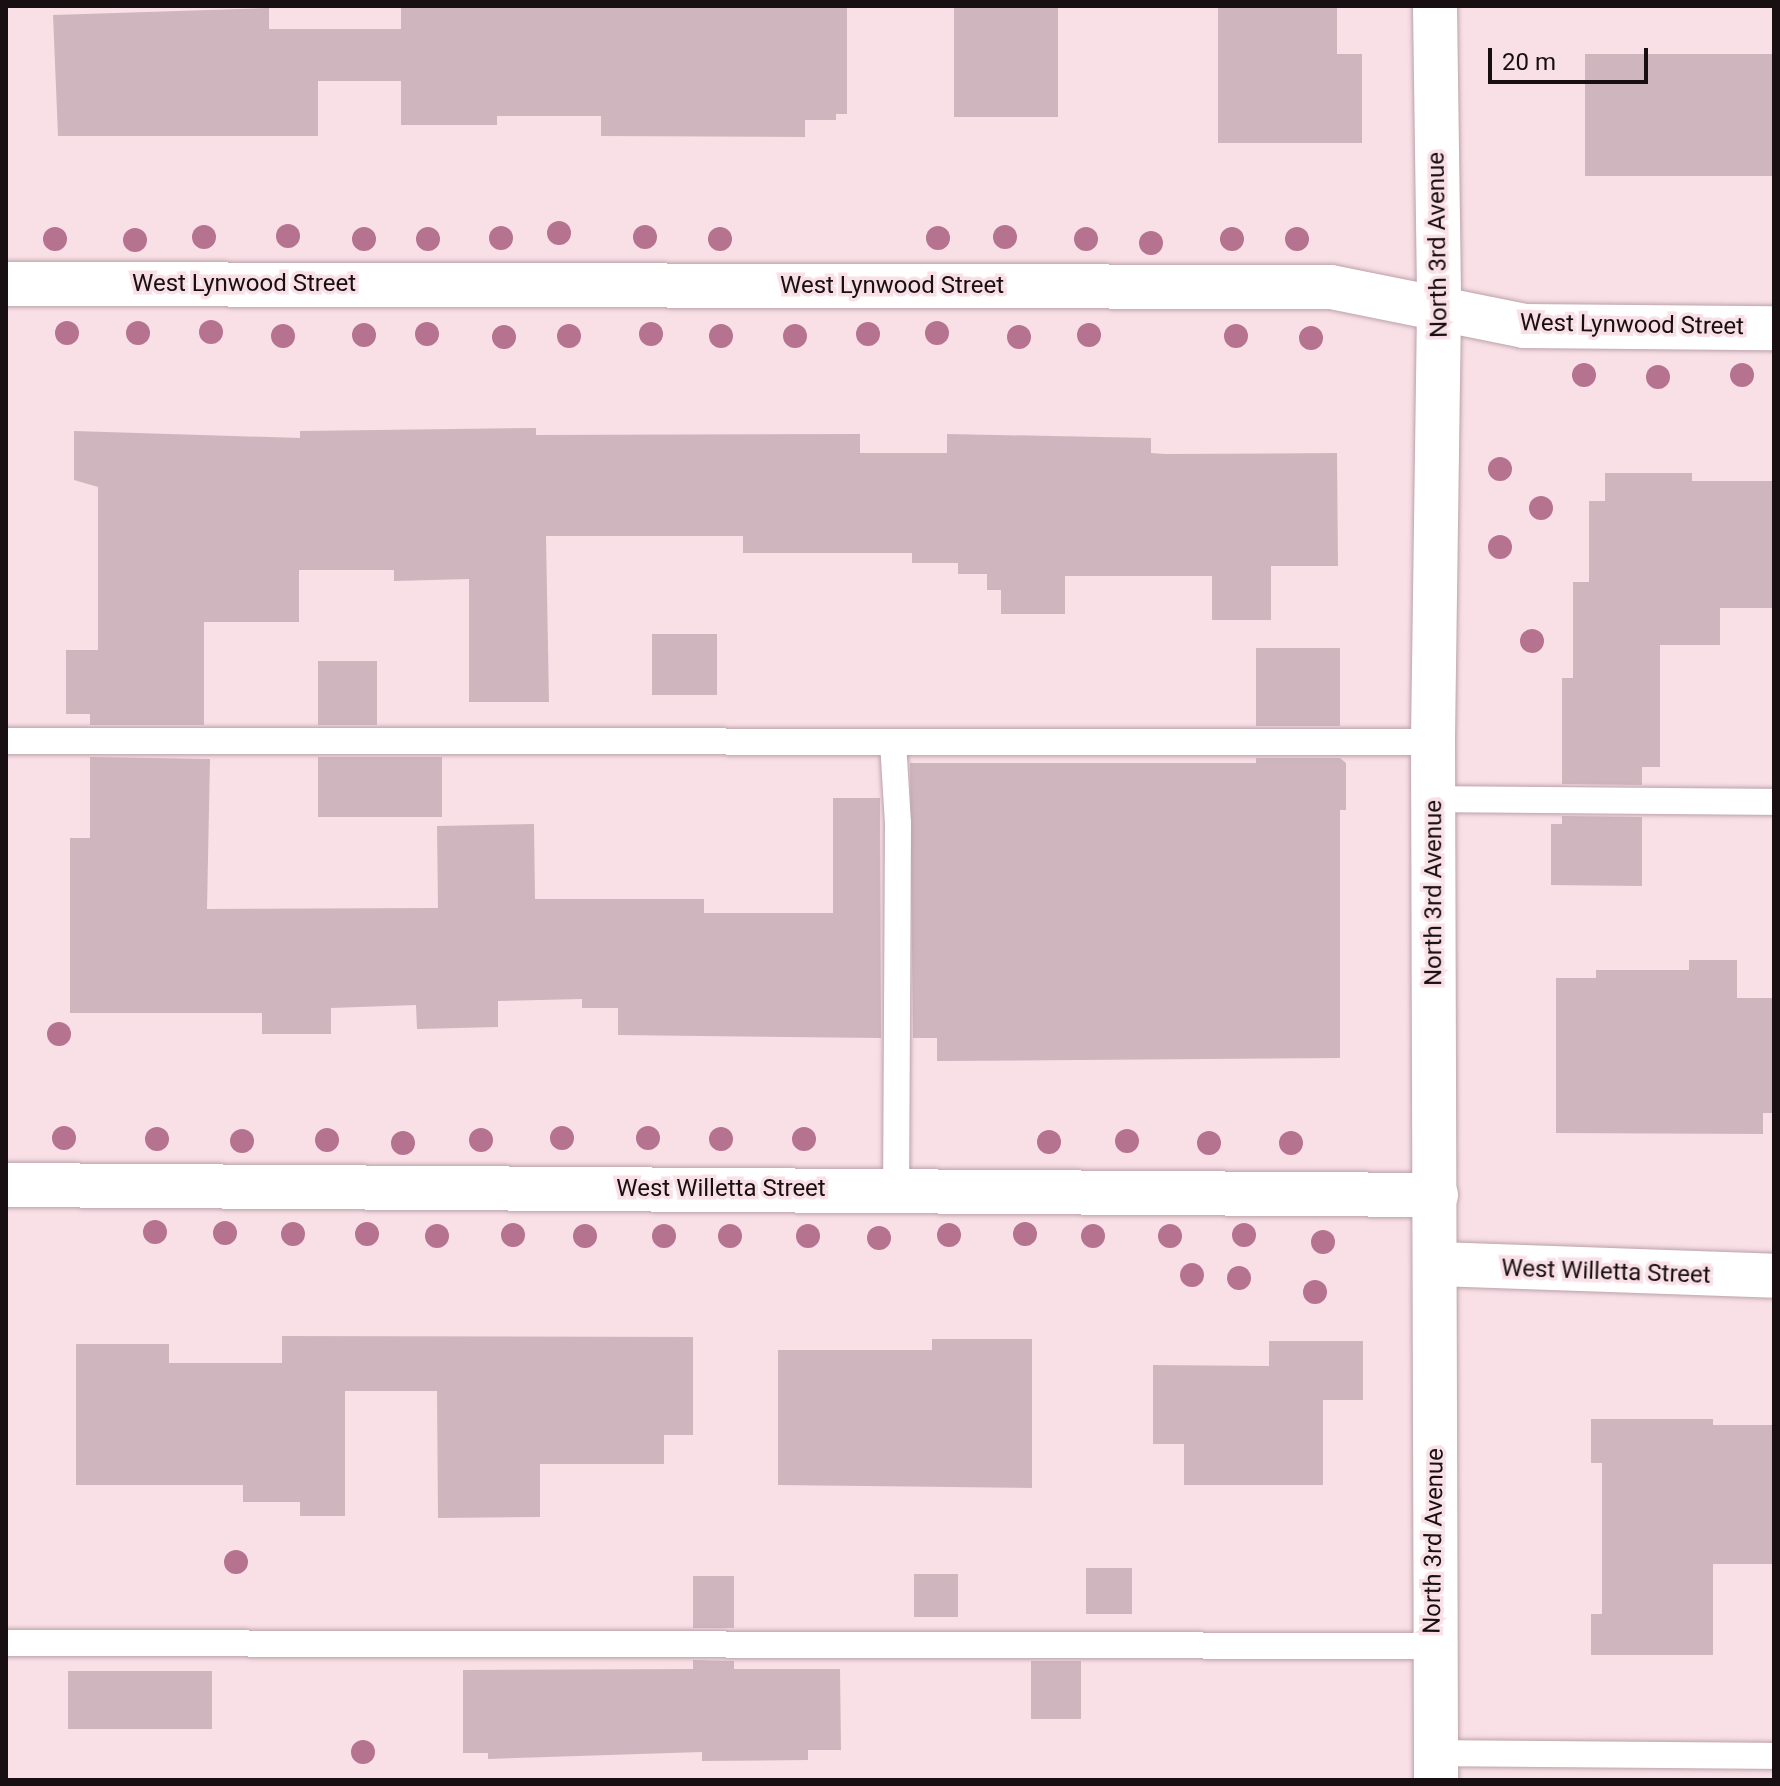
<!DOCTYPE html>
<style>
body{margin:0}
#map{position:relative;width:1780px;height:1786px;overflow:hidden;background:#f9dfe6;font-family:Roboto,sans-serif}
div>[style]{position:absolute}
.building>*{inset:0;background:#cfb6be;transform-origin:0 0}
.roads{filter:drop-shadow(0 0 2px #baa2a9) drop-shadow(0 0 2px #baa2a9)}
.service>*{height:26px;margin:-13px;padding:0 13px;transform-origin:13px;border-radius:13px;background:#fff}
.minor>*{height:44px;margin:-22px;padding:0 22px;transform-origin:22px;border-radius:22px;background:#fff}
.tertiary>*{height:44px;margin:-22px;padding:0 22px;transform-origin:22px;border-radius:22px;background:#fff}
.trees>*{width:24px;height:24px;margin:-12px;border-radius:50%;background:#b57390}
span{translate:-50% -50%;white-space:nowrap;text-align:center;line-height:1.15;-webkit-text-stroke:7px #f9dfe6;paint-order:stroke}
.street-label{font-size:24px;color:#170f12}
.frame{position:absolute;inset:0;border:8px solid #170f12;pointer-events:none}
.scale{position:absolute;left:1488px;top:48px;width:160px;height:36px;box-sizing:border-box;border:4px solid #170f12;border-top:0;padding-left:10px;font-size:24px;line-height:28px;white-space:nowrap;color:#170f12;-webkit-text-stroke:6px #f9dfe6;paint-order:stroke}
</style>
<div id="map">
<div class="building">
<i style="clip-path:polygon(401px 6px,847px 6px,847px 114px,836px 114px,836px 120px,805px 120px,805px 137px,601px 136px,601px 116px,497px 116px,497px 125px,401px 125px,401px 81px,318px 81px,318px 136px,58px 136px,53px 15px,269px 8px,269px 29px,401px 29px)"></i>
<i style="left:954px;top:6px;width:104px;height:111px"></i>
<i style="clip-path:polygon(1218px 6px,1337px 6px,1337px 54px,1362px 54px,1362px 143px,1218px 143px)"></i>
<i style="left:1585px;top:54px;width:189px;height:122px"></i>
<i style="clip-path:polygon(536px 428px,536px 435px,860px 434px,860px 453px,947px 453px,947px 434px,1151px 438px,1151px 453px,1165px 454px,1337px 453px,1338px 566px,1271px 566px,1271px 620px,1212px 620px,1212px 576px,1065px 576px,1065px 614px,1001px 614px,1001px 590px,987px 590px,987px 574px,958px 574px,958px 563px,912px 563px,912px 553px,743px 553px,743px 536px,546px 536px,549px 702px,469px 702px,469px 579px,394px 581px,394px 570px,299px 570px,299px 622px,204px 622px,204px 725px,90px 725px,90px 714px,66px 714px,66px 650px,98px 650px,98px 487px,74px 480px,74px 431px,300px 438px,300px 431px)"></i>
<i style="clip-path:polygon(1605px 473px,1692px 473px,1692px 481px,1774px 481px,1774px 608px,1720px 608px,1720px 645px,1660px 645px,1660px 767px,1642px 767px,1642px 785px,1562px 784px,1562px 678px,1573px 678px,1573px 582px,1589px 582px,1589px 501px,1605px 501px)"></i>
<i style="left:652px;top:634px;width:65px;height:61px"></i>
<i style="left:1256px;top:648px;width:84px;height:78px"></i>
<i style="left:318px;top:661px;width:59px;height:64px"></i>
<i style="clip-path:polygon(90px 757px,210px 759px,207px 909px,438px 908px,437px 826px,534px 824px,535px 899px,704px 899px,704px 913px,833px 913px,833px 798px,880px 798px,881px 1038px,618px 1035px,618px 1008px,582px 1008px,582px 999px,498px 1001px,498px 1027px,417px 1029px,416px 1005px,331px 1008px,331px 1034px,262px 1034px,262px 1013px,70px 1013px,70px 838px,90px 838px)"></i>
<i style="left:318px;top:757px;width:124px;height:60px"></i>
<i style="clip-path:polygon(1256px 758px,1340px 758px,1346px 763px,1346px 810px,1340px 810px,1340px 1058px,937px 1061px,937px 1038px,913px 1038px,910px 763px,1256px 763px)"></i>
<i style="clip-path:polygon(1562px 816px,1642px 817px,1642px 886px,1551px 885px,1551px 824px,1562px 824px)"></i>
<i style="clip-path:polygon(1689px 960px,1737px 960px,1737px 998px,1774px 998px,1774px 1113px,1763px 1113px,1763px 1134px,1556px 1133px,1556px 978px,1596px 978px,1596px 970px,1689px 970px)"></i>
<i style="clip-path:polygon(282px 1336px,693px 1337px,693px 1435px,664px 1435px,664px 1464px,540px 1464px,540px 1517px,438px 1518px,437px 1391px,345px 1391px,345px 1516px,300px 1516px,300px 1502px,243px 1502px,243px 1485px,76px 1485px,76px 1344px,169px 1344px,169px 1363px,282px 1363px)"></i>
<i style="clip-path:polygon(932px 1339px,1032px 1339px,1032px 1488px,778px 1485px,778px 1350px,932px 1350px)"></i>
<i style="clip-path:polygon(1269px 1341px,1363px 1341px,1363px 1400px,1323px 1400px,1323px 1485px,1184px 1485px,1184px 1444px,1153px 1444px,1153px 1365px,1269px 1366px)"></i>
<i style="clip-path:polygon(1591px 1419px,1713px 1419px,1713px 1425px,1774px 1425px,1774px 1564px,1713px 1564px,1713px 1655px,1591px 1655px,1591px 1614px,1602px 1614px,1602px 1463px,1591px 1463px)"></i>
<i style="left:1086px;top:1568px;width:46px;height:46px"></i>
<i style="left:914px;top:1574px;width:44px;height:43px"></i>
<i style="left:693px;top:1576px;width:41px;height:52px"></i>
<i style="clip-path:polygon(693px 1660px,734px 1661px,734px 1669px,840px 1669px,841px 1750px,808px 1750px,808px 1760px,702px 1761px,702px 1752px,488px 1759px,488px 1753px,463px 1753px,463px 1670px,693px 1669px)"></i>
<i style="left:1031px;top:1661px;width:50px;height:58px"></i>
<i style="left:68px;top:1671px;width:144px;height:58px"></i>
</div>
<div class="roads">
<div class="service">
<i style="left:6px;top:741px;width:1427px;rotate:0.04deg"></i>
<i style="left:893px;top:742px;width:81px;rotate:86.5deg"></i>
<i style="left:898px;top:823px;width:368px;rotate:90.3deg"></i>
<i style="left:1433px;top:799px;width:341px;rotate:0.5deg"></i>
<i style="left:6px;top:1643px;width:1426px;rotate:0.12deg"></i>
<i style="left:1435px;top:1753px;width:339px;rotate:0.5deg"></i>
</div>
<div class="minor">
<i style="left:6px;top:284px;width:1325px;rotate:0.13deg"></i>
<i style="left:1331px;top:287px;width:197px;rotate:11.4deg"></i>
<i style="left:1524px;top:326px;width:250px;rotate:0.5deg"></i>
<i style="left:6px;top:1185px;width:1430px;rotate:0.4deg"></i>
<i style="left:1438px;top:1264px;width:336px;rotate:2deg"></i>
</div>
<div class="tertiary">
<i style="left:1435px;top:6px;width:303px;rotate:89.2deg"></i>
<i style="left:1439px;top:309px;width:433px;rotate:90.8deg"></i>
<i style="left:1433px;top:742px;width:1038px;rotate:89.83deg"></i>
</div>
</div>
<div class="trees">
<i style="left:559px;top:233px"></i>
<i style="left:288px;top:236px"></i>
<i style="left:204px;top:237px"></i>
<i style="left:645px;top:237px"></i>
<i style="left:1005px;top:237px"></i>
<i style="left:501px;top:238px"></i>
<i style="left:938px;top:238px"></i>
<i style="left:55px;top:239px"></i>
<i style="left:364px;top:239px"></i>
<i style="left:428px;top:239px"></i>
<i style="left:720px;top:239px"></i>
<i style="left:1086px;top:239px"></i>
<i style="left:1232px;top:239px"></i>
<i style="left:1297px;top:239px"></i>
<i style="left:135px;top:240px"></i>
<i style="left:1151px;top:243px"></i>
<i style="left:211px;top:332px"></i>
<i style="left:67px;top:333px"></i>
<i style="left:138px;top:333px"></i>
<i style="left:937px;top:333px"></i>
<i style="left:427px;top:334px"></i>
<i style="left:651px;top:334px"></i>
<i style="left:868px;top:334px"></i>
<i style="left:364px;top:335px"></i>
<i style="left:1089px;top:335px"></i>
<i style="left:283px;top:336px"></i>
<i style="left:569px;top:336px"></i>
<i style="left:721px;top:336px"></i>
<i style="left:795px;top:336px"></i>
<i style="left:1236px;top:336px"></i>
<i style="left:504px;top:337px"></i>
<i style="left:1019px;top:337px"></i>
<i style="left:1311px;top:338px"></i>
<i style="left:1584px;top:375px"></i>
<i style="left:1742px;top:375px"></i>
<i style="left:1658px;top:377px"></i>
<i style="left:1500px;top:469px"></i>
<i style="left:1541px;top:508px"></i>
<i style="left:1500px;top:547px"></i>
<i style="left:1532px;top:641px"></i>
<i style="left:59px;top:1034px"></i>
<i style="left:64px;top:1138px"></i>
<i style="left:562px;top:1138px"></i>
<i style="left:648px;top:1138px"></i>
<i style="left:157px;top:1139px"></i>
<i style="left:721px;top:1139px"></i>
<i style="left:804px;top:1139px"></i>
<i style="left:327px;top:1140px"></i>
<i style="left:481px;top:1140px"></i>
<i style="left:242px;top:1141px"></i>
<i style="left:1127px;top:1141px"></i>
<i style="left:1049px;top:1142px"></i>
<i style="left:403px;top:1143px"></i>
<i style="left:1209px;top:1143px"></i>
<i style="left:1291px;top:1143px"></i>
<i style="left:155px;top:1232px"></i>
<i style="left:225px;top:1233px"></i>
<i style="left:293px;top:1234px"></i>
<i style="left:367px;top:1234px"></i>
<i style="left:1025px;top:1234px"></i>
<i style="left:513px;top:1235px"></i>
<i style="left:949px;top:1235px"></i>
<i style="left:1244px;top:1235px"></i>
<i style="left:437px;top:1236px"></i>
<i style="left:585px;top:1236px"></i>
<i style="left:664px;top:1236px"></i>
<i style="left:730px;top:1236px"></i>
<i style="left:808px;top:1236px"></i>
<i style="left:1093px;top:1236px"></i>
<i style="left:1170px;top:1236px"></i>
<i style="left:879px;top:1238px"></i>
<i style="left:1323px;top:1242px"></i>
<i style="left:1192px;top:1275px"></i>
<i style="left:1239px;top:1278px"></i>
<i style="left:1315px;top:1292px"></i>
<i style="left:236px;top:1562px"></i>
<i style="left:363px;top:1752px"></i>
</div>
<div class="street-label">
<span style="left:1438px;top:245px;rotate:-91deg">North 3rd Avenue</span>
<span style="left:244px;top:284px">West Lynwood Street</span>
<span style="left:892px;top:286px">West Lynwood Street</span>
<span style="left:1632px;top:325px;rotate:1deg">West Lynwood Street</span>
<span style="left:1434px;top:893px;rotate:-90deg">North 3rd Avenue</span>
<span style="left:721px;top:1189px">West Willetta Street</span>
<span style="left:1606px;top:1272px;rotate:2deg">West Willetta Street</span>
<span style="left:1434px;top:1541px;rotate:-89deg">North 3rd Avenue</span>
</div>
<div class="frame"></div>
<div class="scale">20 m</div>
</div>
